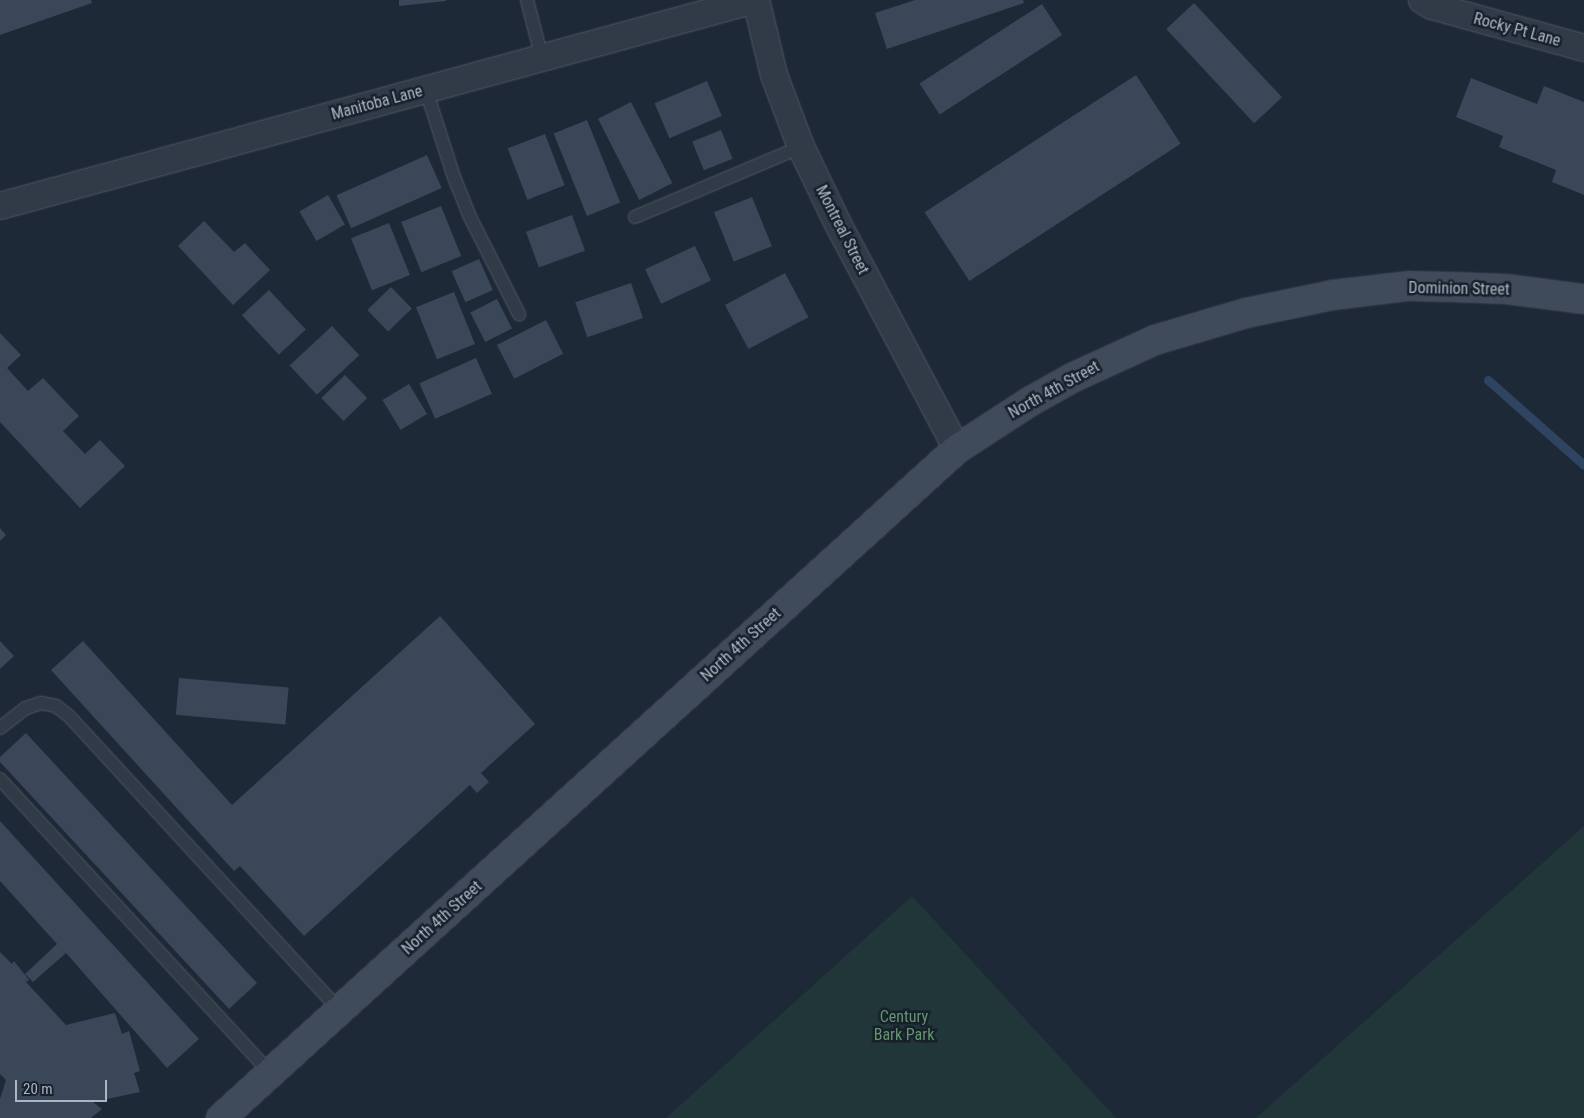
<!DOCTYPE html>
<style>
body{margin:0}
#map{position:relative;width:1584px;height:1118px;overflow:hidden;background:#1e2937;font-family:"Roboto Condensed",sans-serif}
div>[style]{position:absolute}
.green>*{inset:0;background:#203638}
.stream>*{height:9px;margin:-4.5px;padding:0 4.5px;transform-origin:4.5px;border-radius:4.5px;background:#2f4460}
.building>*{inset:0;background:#394758;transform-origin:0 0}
.roads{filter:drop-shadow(0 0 1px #4f5866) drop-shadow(0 0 1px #4f5866)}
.lane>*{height:12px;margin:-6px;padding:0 6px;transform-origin:6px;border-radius:6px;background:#313b47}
.street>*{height:26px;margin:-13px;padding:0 13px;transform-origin:13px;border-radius:13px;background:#313b47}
.secondary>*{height:28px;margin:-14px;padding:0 14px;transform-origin:14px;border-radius:14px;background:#3f4a5b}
span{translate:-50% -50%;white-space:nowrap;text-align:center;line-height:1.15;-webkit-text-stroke:5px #17202b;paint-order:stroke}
.street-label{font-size:16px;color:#abb5c5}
.park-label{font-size:16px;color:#61966c}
.scale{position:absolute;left:15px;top:1080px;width:92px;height:22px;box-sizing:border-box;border:2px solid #abb5c5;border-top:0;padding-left:6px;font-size:15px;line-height:18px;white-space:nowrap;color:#abb5c5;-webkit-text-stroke:4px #17202b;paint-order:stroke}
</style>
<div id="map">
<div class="green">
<i style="clip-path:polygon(1584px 826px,1584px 1118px,1256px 1118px)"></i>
<i style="clip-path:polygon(912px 896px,1116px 1118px,666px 1118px)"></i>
</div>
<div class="stream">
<i style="left:1488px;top:380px;width:128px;rotate:41.5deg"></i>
</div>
<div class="building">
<i style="clip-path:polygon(0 0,91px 0,92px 3px,0 35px)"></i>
<i style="clip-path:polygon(399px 0,446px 0,446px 1px,399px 6px)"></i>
<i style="clip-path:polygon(915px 0,1023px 0,1024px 3px,887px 49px,875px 13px)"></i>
<i style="left:1194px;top:3px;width:129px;height:38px;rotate:47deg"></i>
<i style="left:1042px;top:4px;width:37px;height:146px;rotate:57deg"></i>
<i style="left:1136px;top:75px;width:82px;height:252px;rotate:57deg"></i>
<i style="clip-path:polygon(1471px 78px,1537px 104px,1544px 86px,1584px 102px,1584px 195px,1552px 182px,1556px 170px,1499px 147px,1503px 136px,1456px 117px)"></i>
<i style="left:707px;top:81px;width:38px;height:57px;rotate:67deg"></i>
<i style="left:631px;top:102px;width:91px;height:37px;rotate:63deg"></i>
<i style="left:587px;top:120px;width:89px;height:36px;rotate:68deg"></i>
<i style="left:721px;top:130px;width:31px;height:31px;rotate:68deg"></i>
<i style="left:545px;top:134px;width:55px;height:40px;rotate:69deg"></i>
<i style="left:427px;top:155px;width:36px;height:99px;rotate:66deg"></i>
<i style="left:328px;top:195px;width:34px;height:33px;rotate:60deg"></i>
<i style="left:752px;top:197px;width:53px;height:41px;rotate:68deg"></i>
<i style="left:441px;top:206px;width:54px;height:43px;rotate:68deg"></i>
<i style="left:572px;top:215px;width:38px;height:49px;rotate:70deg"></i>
<i style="clip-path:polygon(204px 221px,234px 252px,245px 243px,270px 270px,233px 305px,178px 246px)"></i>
<i style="left:389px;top:223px;width:56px;height:41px;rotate:68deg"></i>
<i style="left:695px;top:246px;width:38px;height:55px;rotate:65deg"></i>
<i style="left:479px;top:259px;width:34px;height:30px;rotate:66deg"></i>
<i style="left:785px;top:273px;width:50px;height:68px;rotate:62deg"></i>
<i style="left:631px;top:283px;width:37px;height:59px;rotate:71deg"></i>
<i style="left:391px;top:287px;width:30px;height:33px;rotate:46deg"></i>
<i style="left:269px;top:290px;width:54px;height:37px;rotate:47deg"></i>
<i style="left:454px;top:292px;width:56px;height:41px;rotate:68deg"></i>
<i style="left:497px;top:299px;width:33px;height:30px;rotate:63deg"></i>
<i style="left:546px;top:320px;width:38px;height:55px;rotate:63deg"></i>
<i style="left:332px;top:326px;width:40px;height:58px;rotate:47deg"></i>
<i style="clip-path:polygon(0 333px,21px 355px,7px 368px,28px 391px,43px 378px,79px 416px,63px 431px,85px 454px,100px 440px,125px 466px,80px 508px,0 422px)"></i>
<i style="left:476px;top:358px;width:39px;height:62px;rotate:66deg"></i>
<i style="left:345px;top:375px;width:32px;height:33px;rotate:46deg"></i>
<i style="left:409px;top:384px;width:35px;height:31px;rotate:59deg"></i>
<i style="clip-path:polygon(0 528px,6px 535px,0 541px)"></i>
<i style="clip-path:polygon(440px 616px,535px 724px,481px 773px,489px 782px,477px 793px,470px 785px,304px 936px,240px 866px,234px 871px,51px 670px,83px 641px,232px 805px)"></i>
<i style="clip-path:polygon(0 641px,14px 656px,0 669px)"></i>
<i style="left:179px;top:678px;width:110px;height:37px;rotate:5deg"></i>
<i style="clip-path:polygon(26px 733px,257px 983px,229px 1009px,0 762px,0 757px)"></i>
<i style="clip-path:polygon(0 821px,199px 1039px,167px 1068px,66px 953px,33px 982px,25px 974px,57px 944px,0 881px)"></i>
<i style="clip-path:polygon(0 952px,12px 964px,14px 961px,29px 980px,26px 982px,66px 1025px,115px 1013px,122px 1034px,129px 1031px,140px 1071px,134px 1073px,140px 1092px,93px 1102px,102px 1109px,91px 1118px,0 1118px,0 1099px,6px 1080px,0 1074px)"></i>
</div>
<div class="roads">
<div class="lane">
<i style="left:527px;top:0;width:60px;rotate:75.5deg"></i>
<i style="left:426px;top:90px;width:91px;rotate:72.2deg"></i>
<i style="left:454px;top:177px;width:43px;rotate:68.2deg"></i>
<i style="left:470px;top:217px;width:109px;rotate:63.2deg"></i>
<i style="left:635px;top:217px;width:180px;rotate:-22.9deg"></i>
<i style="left:0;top:728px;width:33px;rotate:-38deg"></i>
<i style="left:26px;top:708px;width:16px;rotate:-18deg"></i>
<i style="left:41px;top:703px;width:15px;rotate:11deg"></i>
<i style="left:56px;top:706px;width:16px;rotate:38deg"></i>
<i style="left:69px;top:716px;width:401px;rotate:47.4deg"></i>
<i style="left:0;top:779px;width:401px;rotate:47.4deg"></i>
</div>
<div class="street">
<i style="left:756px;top:0;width:77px;rotate:76.5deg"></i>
<i style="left:774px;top:75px;width:77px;rotate:69.4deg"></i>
<i style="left:801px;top:147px;width:85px;rotate:64.3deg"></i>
<i style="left:838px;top:224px;width:255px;rotate:62.1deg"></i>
<i style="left:1422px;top:0;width:12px;rotate:31deg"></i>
<i style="left:1432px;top:6px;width:158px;rotate:15.4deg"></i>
<i style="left:0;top:206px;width:782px;rotate:-15.28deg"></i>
</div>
<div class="secondary">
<i style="left:221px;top:1118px;width:995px;rotate:-42.27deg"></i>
<i style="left:957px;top:449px;width:88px;rotate:-33deg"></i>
<i style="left:1031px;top:401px;width:49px;rotate:-29.2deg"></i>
<i style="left:1074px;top:377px;width:89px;rotate:-24.6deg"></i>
<i style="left:1155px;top:340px;width:95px;rotate:-16.5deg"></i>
<i style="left:1246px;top:313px;width:89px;rotate:-11.7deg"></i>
<i style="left:1333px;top:295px;width:77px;rotate:-6.8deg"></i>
<i style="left:1409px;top:286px;width:43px;rotate:1.3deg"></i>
<i style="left:1452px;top:287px;width:54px;rotate:2.1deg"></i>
<i style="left:1506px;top:289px;width:79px;rotate:7.3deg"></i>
</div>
</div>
<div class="street-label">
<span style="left:1517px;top:30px;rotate:15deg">Rocky Pt Lane</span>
<span style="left:377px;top:103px;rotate:-15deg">Manitoba Lane</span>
<span style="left:842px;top:230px;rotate:63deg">Montreal Street</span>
<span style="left:1459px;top:289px;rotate:1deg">Dominion Street</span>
<span style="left:1054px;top:390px;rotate:-29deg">North 4th Street</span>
<span style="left:741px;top:645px;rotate:-42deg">North 4th Street</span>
<span style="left:442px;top:918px;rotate:-42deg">North 4th Street</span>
</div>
<div class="park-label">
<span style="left:904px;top:1026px">Century<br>Bark Park</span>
</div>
<div class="scale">20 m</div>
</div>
